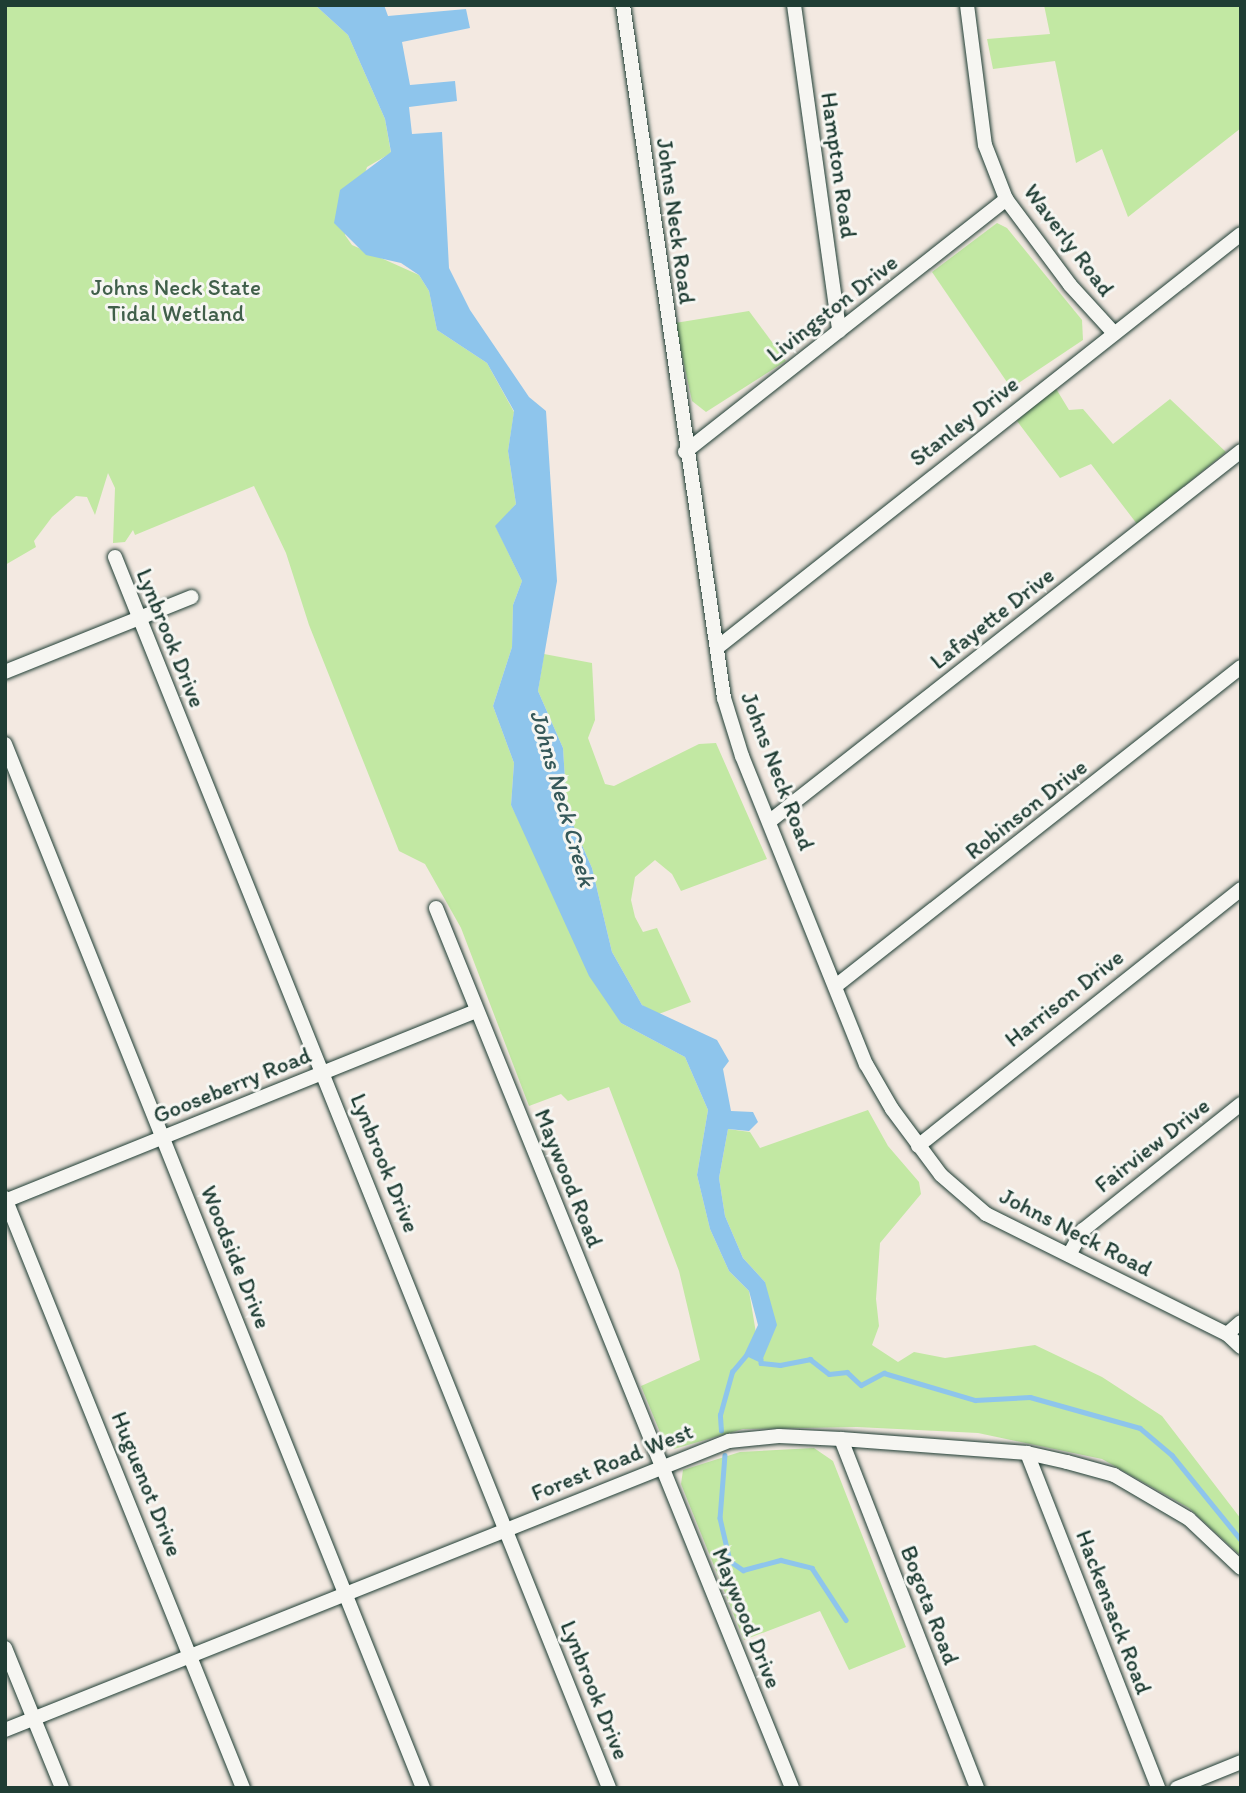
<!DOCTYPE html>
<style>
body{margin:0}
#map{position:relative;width:1246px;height:1793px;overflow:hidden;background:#f3e9e1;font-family:Itim,sans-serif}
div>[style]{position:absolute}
.green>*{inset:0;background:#c2e8a3}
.water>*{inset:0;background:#8ec5ec}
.stream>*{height:4.5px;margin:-2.25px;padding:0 2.25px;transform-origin:2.25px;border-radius:2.25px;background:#8ec5ec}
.roads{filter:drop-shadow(0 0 2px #1f3d34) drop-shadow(0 0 2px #1f3d34)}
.minor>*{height:14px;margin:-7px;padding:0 7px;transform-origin:7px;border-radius:7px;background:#f6f6f2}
span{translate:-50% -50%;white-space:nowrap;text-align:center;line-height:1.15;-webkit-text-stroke:6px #f6f6f2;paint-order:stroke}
.street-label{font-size:23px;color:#1f3d34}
.park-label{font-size:23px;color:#405f4a}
.water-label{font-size:24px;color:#355859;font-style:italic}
.frame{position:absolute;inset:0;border:7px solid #1f3d34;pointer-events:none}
</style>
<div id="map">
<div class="green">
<i style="clip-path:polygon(5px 5px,315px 5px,348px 35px,385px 119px,391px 153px,367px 167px,345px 235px,352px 245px,419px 275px,429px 291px,437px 330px,487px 363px,514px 412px,508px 451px,516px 504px,496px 527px,522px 581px,513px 605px,512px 647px,493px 706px,514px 763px,511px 805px,621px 1023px,685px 1057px,708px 1110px,697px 1175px,710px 1229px,729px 1271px,749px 1291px,761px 1363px,765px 1282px,743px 1258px,725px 1216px,719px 1178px,728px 1129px,750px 1132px,760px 1148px,868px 1110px,888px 1146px,919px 1182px,921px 1194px,880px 1243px,876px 1299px,879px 1326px,872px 1345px,898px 1362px,914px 1352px,945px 1358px,1035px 1345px,1102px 1377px,1162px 1416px,1241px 1519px,1241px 1556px,1189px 1508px,1102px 1459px,978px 1433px,857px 1427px,743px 1429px,674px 1449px,664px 1442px,641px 1386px,700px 1360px,679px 1271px,609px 1087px,568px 1101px,561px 1094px,529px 1106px,461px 928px,425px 864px,399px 851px,309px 625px,286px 553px,254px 486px,135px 535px,133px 530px,125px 542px,113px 543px,115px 488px,108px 473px,95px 515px,87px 497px,76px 496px,52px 517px,34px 541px,36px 547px,5px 565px)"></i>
<i style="clip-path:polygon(1044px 5px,1241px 5px,1241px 128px,1128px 217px,1102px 149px,1076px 163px,1055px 61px,993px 69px,987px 39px,1050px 34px)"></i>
<i style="clip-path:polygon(997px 223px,1007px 228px,1082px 320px,1083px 340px,1011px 388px,932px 272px)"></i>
<i style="clip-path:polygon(749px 311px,786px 361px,706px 412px,692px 401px,675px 323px)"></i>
<i style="clip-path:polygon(1055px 387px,1069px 410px,1083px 409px,1113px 444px,1170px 399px,1226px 452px,1137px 524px,1091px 464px,1060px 478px,1017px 421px)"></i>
<i style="clip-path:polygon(544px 654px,592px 663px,595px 720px,588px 738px,605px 784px,614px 786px,699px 744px,716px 743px,767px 859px,681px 891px,672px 874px,655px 860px,635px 877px,631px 900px,635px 917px,643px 932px,657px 928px,691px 1002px,656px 1015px,642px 1005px,612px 952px,592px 868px,567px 811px,563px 748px,538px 691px)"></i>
<i style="clip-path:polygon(814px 1448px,833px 1461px,906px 1647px,849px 1670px,820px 1611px,744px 1640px,681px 1484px,683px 1470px,740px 1452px)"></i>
</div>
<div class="water">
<i style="clip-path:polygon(315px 5px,384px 5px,388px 16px,466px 9px,470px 28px,402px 42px,410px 85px,455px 81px,457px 101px,409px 107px,412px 134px,442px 132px,449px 268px,470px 310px,529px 397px,546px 411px,557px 581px,538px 691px,563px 748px,567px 811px,592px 868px,612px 952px,642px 1005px,717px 1040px,729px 1061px,723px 1069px,731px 1111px,753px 1112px,758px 1122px,749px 1131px,728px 1129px,719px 1178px,725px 1216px,743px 1258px,765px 1282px,777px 1325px,761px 1363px,744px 1355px,758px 1325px,749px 1291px,729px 1271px,710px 1229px,697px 1175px,708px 1110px,685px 1057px,621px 1023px,589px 976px,511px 805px,514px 763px,493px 706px,512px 647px,513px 605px,522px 581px,495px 526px,516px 504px,508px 451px,514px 411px,487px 363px,437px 330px,429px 291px,419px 275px,401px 263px,366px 255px,334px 223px,340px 190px,391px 152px,385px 119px,348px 35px)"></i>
</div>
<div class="stream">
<i style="left:761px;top:1359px;width:4px;rotate:90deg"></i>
<i style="left:761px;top:1363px;width:19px;rotate:6deg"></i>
<i style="left:780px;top:1365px;width:31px;rotate:-11deg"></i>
<i style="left:810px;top:1359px;width:24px;rotate:38deg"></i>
<i style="left:829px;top:1374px;width:18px;rotate:-6deg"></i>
<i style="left:847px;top:1372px;width:19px;rotate:43deg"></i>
<i style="left:861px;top:1385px;width:26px;rotate:-28deg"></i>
<i style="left:884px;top:1373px;width:95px;rotate:16.5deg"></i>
<i style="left:975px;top:1400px;width:55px;rotate:-3.1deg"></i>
<i style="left:1030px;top:1397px;width:114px;rotate:15.7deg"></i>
<i style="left:1140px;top:1428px;width:42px;rotate:40.2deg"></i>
<i style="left:1172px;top:1455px;width:109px;rotate:50.9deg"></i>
<i style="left:721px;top:1431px;width:16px;rotate:-94deg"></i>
<i style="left:720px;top:1415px;width:45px;rotate:-74.4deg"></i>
<i style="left:732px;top:1372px;width:23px;rotate:-50deg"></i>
<i style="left:725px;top:1455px;width:63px;rotate:94.5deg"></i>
<i style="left:720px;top:1518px;width:44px;rotate:76.9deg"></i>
<i style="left:730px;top:1561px;width:16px;rotate:35deg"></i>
<i style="left:743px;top:1570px;width:39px;rotate:-15deg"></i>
<i style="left:781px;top:1560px;width:32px;rotate:14deg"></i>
<i style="left:812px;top:1568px;width:62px;rotate:56.8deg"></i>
</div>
<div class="roads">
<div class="minor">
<i style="left:623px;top:5px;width:700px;rotate:81.71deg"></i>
<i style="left:724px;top:698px;width:61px;rotate:72.8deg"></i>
<i style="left:742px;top:756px;width:332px;rotate:68.1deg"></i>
<i style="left:866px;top:1064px;width:52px;rotate:60deg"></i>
<i style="left:892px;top:1109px;width:82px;rotate:53.4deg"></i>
<i style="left:941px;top:1175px;width:60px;rotate:40.9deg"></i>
<i style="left:986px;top:1214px;width:269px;rotate:26.5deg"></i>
<i style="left:1227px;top:1334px;width:19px;rotate:43deg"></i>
<i style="left:794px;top:5px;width:329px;rotate:82.1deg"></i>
<i style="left:967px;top:5px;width:141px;rotate:82.7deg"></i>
<i style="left:985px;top:145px;width:58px;rotate:68.7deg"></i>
<i style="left:1006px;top:199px;width:107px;rotate:53.3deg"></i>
<i style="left:1070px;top:285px;width:64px;rotate:47.5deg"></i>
<i style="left:685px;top:452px;width:409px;rotate:-38.2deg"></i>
<i style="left:115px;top:557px;width:1326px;rotate:68.13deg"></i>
<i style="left:718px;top:647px;width:666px;rotate:-38.3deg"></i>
<i style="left:5px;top:672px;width:201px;rotate:-21.9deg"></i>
<i style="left:5px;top:744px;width:1125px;rotate:68.18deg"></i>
<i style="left:770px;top:821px;width:599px;rotate:-38.15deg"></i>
<i style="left:436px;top:908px;width:949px;rotate:67.97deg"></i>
<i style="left:837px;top:985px;width:514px;rotate:-38.21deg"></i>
<i style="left:918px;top:1146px;width:413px;rotate:-38.5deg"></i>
<i style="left:5px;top:1198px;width:636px;rotate:68.03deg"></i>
<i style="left:5px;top:1201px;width:508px;rotate:-21.97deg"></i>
<i style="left:1069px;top:1255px;width:29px;rotate:-61deg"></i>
<i style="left:1083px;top:1230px;width:202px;rotate:-38.6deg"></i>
<i style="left:1227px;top:1334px;width:18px;rotate:-41deg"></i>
<i style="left:841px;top:1439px;width:375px;rotate:68.7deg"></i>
<i style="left:1027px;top:1453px;width:360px;rotate:68.6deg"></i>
<i style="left:5px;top:1648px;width:151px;rotate:67.8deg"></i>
<i style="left:5px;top:1730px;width:780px;rotate:-21.76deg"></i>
<i style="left:729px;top:1441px;width:50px;rotate:-5.7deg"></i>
<i style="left:779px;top:1436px;width:62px;rotate:2.8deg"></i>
<i style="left:841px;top:1439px;width:187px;rotate:4.3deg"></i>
<i style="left:1027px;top:1453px;width:41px;rotate:12.7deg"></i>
<i style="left:1067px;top:1462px;width:49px;rotate:15.5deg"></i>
<i style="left:1114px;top:1475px;width:87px;rotate:30.4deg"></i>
<i style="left:1189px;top:1519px;width:71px;rotate:43.3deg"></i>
<i style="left:1177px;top:1788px;width:69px;rotate:-22.1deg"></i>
</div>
</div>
<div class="street-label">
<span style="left:839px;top:165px;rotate:82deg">Hampton Road</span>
<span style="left:676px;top:221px;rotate:82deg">Johns Neck Road</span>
<span style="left:1069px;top:240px;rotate:53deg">Waverly Road</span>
<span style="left:832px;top:308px;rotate:-38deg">Livingston Drive</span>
<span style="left:964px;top:421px;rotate:-38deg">Stanley Drive</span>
<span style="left:992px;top:618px;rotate:-38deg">Lafayette Drive</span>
<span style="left:171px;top:638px;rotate:68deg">Lynbrook Drive</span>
<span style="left:778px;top:771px;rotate:69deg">Johns Neck Road</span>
<span style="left:1026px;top:809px;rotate:-38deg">Robinson Drive</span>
<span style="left:1064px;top:998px;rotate:-38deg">Harrison Drive</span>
<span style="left:232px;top:1085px;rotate:-22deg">Gooseberry Road</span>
<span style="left:1152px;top:1145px;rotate:-38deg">Fairview Drive</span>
<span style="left:385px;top:1163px;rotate:68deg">Lynbrook Drive</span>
<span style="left:569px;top:1178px;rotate:68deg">Maywood Road</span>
<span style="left:1076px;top:1232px;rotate:27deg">Johns Neck Road</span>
<span style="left:236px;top:1257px;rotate:68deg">Woodside Drive</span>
<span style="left:612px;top:1462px;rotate:-22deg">Forest Road West</span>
<span style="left:147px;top:1484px;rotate:68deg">Huguenot Drive</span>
<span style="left:930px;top:1605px;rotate:69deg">Bogota Road</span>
<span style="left:1114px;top:1612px;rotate:69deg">Hackensack Road</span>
<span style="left:747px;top:1618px;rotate:68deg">Maywood Drive</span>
<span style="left:595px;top:1690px;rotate:68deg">Lynbrook Drive</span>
</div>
<div class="park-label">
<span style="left:176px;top:300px">Johns Neck State<br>Tidal Wetland</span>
</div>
<div class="water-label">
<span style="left:563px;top:798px;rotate:74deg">Johns Neck Creek</span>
</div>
<div class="frame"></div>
</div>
